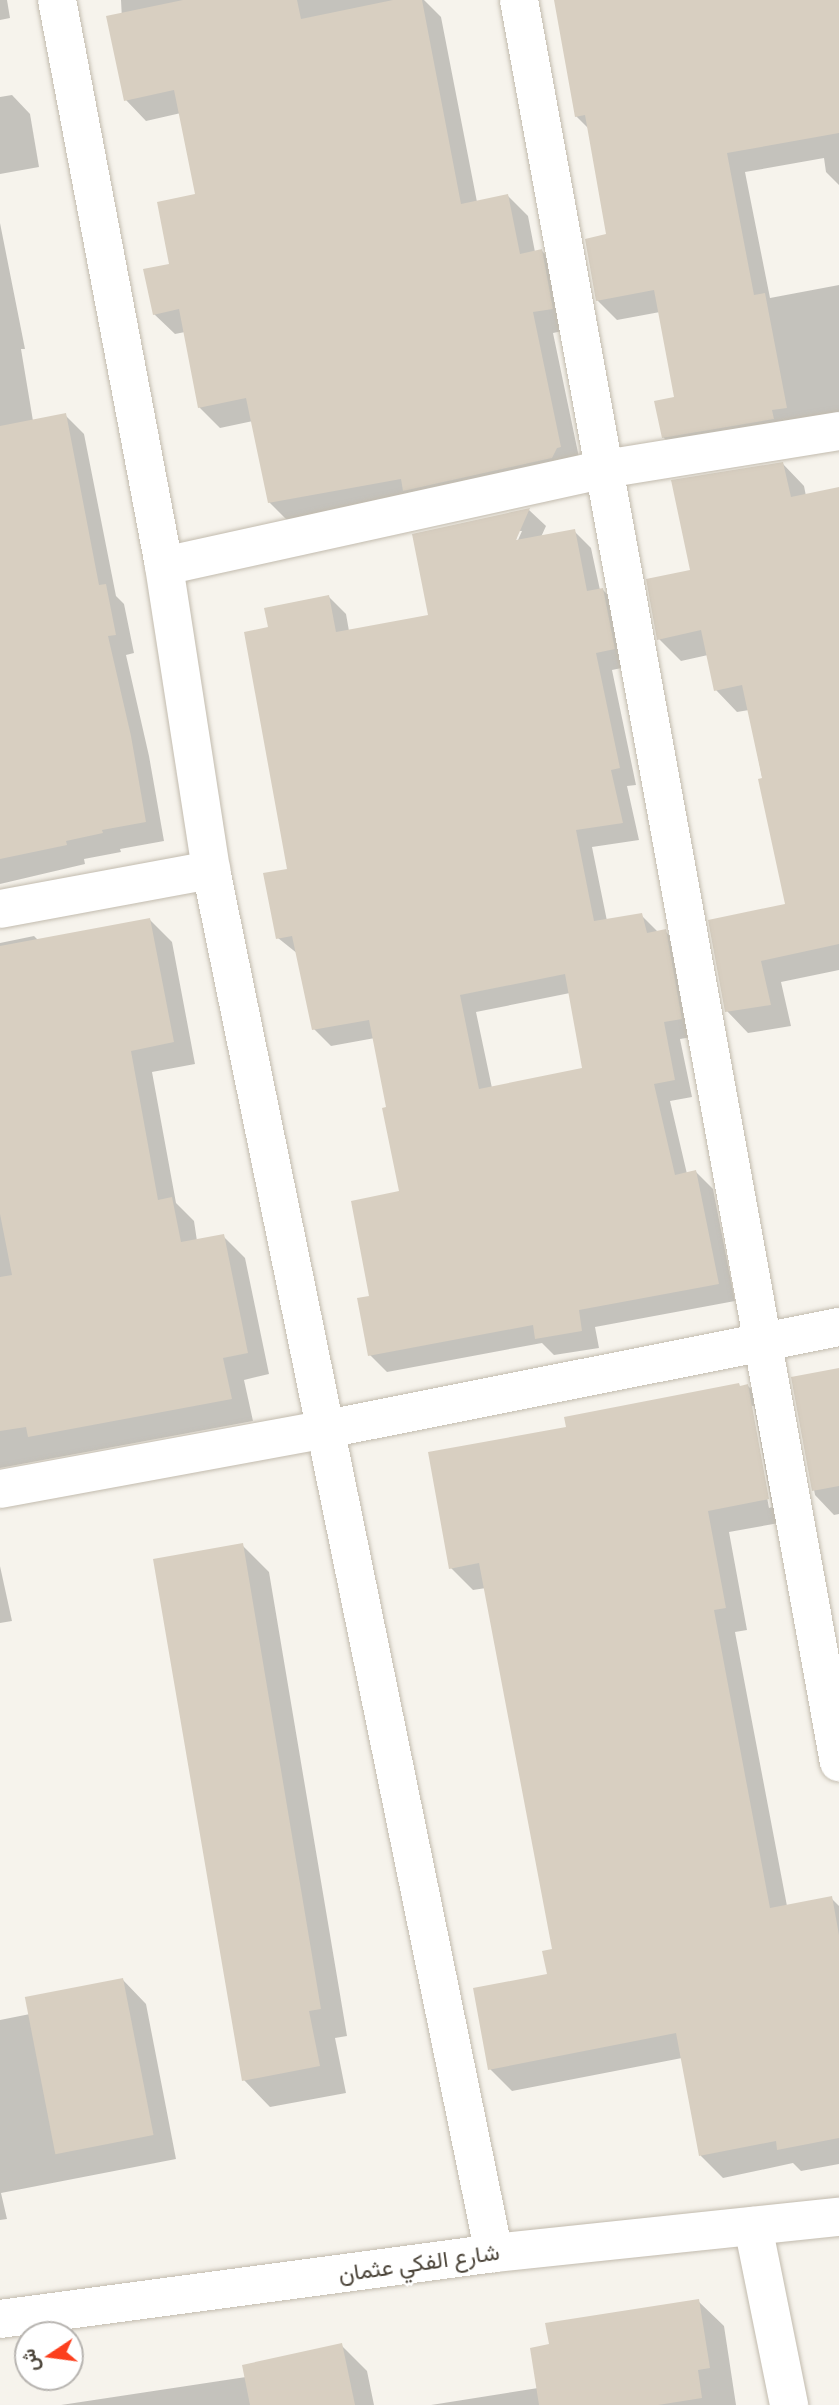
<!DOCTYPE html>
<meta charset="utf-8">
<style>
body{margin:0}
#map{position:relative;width:839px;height:2405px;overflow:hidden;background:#f6f3ec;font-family:Karla,Vazirmatn,sans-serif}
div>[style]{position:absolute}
.shadow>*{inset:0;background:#0003}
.building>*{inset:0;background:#d8cfc1;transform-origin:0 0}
.roads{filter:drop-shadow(0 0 2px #c2bbae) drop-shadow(0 0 2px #c2bbae)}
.minor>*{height:38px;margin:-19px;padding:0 19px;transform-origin:19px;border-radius:19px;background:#fff}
span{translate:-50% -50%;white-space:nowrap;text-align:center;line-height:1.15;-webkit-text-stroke:5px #fff;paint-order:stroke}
.street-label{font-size:23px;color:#4b4439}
.north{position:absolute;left:14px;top:2321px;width:70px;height:70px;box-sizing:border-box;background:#fff;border:2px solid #b7b4b0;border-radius:50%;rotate:257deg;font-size:19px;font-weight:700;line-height:28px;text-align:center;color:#4b4439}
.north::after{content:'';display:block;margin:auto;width:24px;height:32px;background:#fc3f1d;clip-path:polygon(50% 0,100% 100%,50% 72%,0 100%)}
</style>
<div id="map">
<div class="shadow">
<i style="clip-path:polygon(0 0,7px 0,10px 18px,0 20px)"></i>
<i style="clip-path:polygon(121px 0,424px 0,441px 17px,477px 202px,508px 196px,528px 216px,535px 252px,541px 250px,562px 271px,572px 329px,553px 333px,581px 467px,290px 523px,269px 502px,253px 421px,220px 428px,199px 407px,185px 332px,175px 334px,154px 314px,197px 195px,181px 113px,146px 121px,126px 100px)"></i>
<i style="clip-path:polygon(556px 0,839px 0,839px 185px,826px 172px,824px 158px,745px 172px,770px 298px,839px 285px,839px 420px,683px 457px,663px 437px,677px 398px,660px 312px,617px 320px,597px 300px,609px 235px,589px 129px,576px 116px)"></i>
<i style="clip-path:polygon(12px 95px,30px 114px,39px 167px,0 174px,0 97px)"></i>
<i style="clip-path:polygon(0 223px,25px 349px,21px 349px,33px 421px,65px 415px,84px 434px,116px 596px,124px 604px,134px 653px,126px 655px,149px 756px,164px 841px,120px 849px,121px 852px,84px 859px,85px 864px,0 884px)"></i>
<i style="clip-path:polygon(783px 464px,804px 486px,806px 496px,839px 489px,839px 970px,781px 982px,791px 1026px,748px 1033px,727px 1011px,787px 905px,749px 710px,737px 712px,716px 690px,708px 655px,681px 661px,659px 639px,692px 571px)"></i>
<i style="clip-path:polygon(evenodd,529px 510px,546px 526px,541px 537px,574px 531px,591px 548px,600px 590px,603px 590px,620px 607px,631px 666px,612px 670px,636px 785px,627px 786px,639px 840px,592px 847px,607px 921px,641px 915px,659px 933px,665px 931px,682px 948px,698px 1036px,680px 1039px,692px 1097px,670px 1101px,687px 1174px,696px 1172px,713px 1189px,735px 1301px,595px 1327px,599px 1348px,554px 1355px,542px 1343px,387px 1372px,370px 1355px,372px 1297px,401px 1193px,388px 1109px,375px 1038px,331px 1046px,314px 1029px,298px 954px,278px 938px,289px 870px,270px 629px,329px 597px,346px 614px,349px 631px,430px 616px,414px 535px,529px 510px,518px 531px,522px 531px,514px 549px,518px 531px,529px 510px,570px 993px,584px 1069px,492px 1088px,476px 1012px,570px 993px)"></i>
<i style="clip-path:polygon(150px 920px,172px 942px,195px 1064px,152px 1072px,176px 1203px,194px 1221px,197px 1241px,223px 1236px,245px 1258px,269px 1374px,244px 1380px,253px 1421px,0 1468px,0 943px,34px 936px,39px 941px)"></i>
<i style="clip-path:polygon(839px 1373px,839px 1514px,834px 1515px,815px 1495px,793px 1378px)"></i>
<i style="clip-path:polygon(evenodd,748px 1386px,770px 1408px,790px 1521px,729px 1532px,747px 1630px,735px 1632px,787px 1906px,831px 1898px,839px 1906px,839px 2164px,801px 2171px,793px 2163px,723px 2178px,701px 2156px,682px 2058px,512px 2091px,490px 2069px,549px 1976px,554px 1950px,486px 1588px,473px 1590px,451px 1568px,568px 1428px,748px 1386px,750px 1406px,754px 1406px,772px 1507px,769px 1508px,750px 1406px)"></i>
<i style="clip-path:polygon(242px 1545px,269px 1572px,347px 2036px,335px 2038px,346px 2093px,270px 2107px,244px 2080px)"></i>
<i style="clip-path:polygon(0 1566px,12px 1621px,0 1623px)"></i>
<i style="clip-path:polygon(123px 1980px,146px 2004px,176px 2159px,1px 2193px,7px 2219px,0 2220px,0 2020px,30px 2014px)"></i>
<i style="clip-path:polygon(698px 2301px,724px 2326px,736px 2405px,431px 2405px,538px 2388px)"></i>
<i style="clip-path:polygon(341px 2345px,367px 2371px,374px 2405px,61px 2405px,246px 2377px)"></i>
</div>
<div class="building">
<i style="clip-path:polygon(183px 0,297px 0,301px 19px,393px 0,422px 0,461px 204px,508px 194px,520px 254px,542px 249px,553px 309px,533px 312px,561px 447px,557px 448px,552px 458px,403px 491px,401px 479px,268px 503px,246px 398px,198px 408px,179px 309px,153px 315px,143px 269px,169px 264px,157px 202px,195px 194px,174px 90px,124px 101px,106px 16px)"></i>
<i style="clip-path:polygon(554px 0,839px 0,839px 133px,727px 153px,754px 295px,765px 293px,787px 408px,772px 410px,774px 419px,662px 438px,654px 401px,674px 397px,654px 290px,596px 301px,585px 239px,606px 234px,585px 115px,575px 117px)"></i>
<i style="clip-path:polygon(66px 413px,99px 585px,106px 584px,116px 635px,108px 636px,131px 736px,146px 822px,102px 830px,103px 833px,66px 841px,67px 845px,0 859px,0 426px)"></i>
<i style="clip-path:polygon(783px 462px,791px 497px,839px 487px,839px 944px,761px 961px,771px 1005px,725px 1012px,708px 920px,785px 904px,758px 779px,762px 778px,742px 685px,714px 691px,701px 630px,657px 640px,646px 579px,690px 570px,671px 480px)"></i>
<i style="clip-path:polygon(evenodd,530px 508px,516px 540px,575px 529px,587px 591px,603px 588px,615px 649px,596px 653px,620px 768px,611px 770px,623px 823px,576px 830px,594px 921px,642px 913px,647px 933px,666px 929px,682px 1019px,664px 1022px,675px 1080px,654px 1084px,675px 1175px,696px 1170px,719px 1284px,579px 1310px,582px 1331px,535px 1339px,533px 1325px,368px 1356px,357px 1298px,369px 1296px,351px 1201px,399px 1191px,382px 1108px,386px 1107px,369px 1020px,312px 1030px,292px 936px,276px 939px,263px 873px,287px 869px,244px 632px,268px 627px,264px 608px,329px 595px,336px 632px,428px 615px,412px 534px,530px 508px,565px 974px,582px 1068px,479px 1089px,460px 995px,565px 974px)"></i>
<i style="clip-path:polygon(150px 918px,174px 1042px,131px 1051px,158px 1200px,172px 1197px,181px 1242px,224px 1234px,248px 1353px,223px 1358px,232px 1399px,28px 1437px,26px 1427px,0 1431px,0 1277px,12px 1275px,0 1214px,0 946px)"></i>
<i style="clip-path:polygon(839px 1368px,839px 1486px,812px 1491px,791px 1377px)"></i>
<i style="clip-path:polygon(739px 1383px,740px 1386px,748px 1384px,769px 1499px,708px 1511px,726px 1608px,714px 1610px,770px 1908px,832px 1896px,839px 1935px,839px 2138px,777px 2150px,776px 2141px,699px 2156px,676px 2033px,488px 2070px,473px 1988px,547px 1974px,542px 1951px,552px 1949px,479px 1563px,449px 1569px,428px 1452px,566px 1427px,564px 1417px)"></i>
<i style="clip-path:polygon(243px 1543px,321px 2009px,309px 2011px,320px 2066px,242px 2081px,153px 1559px)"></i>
<i style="left:123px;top:1978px;width:160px;height:100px;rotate:79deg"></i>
<i style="clip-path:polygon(699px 2299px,710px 2368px,698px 2370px,702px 2398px,658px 2405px,539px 2405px,530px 2348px,549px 2344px,545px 2323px)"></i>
<i style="clip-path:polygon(342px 2343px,355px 2405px,250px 2405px,242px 2365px)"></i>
</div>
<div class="roads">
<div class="minor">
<i style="left:57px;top:0;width:576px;rotate:79.29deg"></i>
<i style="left:164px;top:566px;width:308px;rotate:81.2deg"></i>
<i style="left:211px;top:870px;width:1412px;rotate:78.44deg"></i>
<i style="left:519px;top:0;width:1791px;rotate:79.71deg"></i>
<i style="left:164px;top:566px;width:452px;rotate:-12.4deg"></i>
<i style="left:605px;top:469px;width:237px;rotate:-9.2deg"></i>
<i style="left:0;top:909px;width:215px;rotate:-10.5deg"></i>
<i style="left:0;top:1489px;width:332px;rotate:-10.4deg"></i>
<i style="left:327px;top:1429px;width:522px;rotate:-11.27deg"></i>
<i style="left:753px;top:2226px;width:183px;rotate:78.6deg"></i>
<i style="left:0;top:2319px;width:498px;rotate:-7.6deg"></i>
<i style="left:494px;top:2253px;width:347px;rotate:-6deg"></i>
</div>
</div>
<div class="street-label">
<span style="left:419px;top:2264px;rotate:-8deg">شارع الفكي عثمان</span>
</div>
<div class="north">ش</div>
</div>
